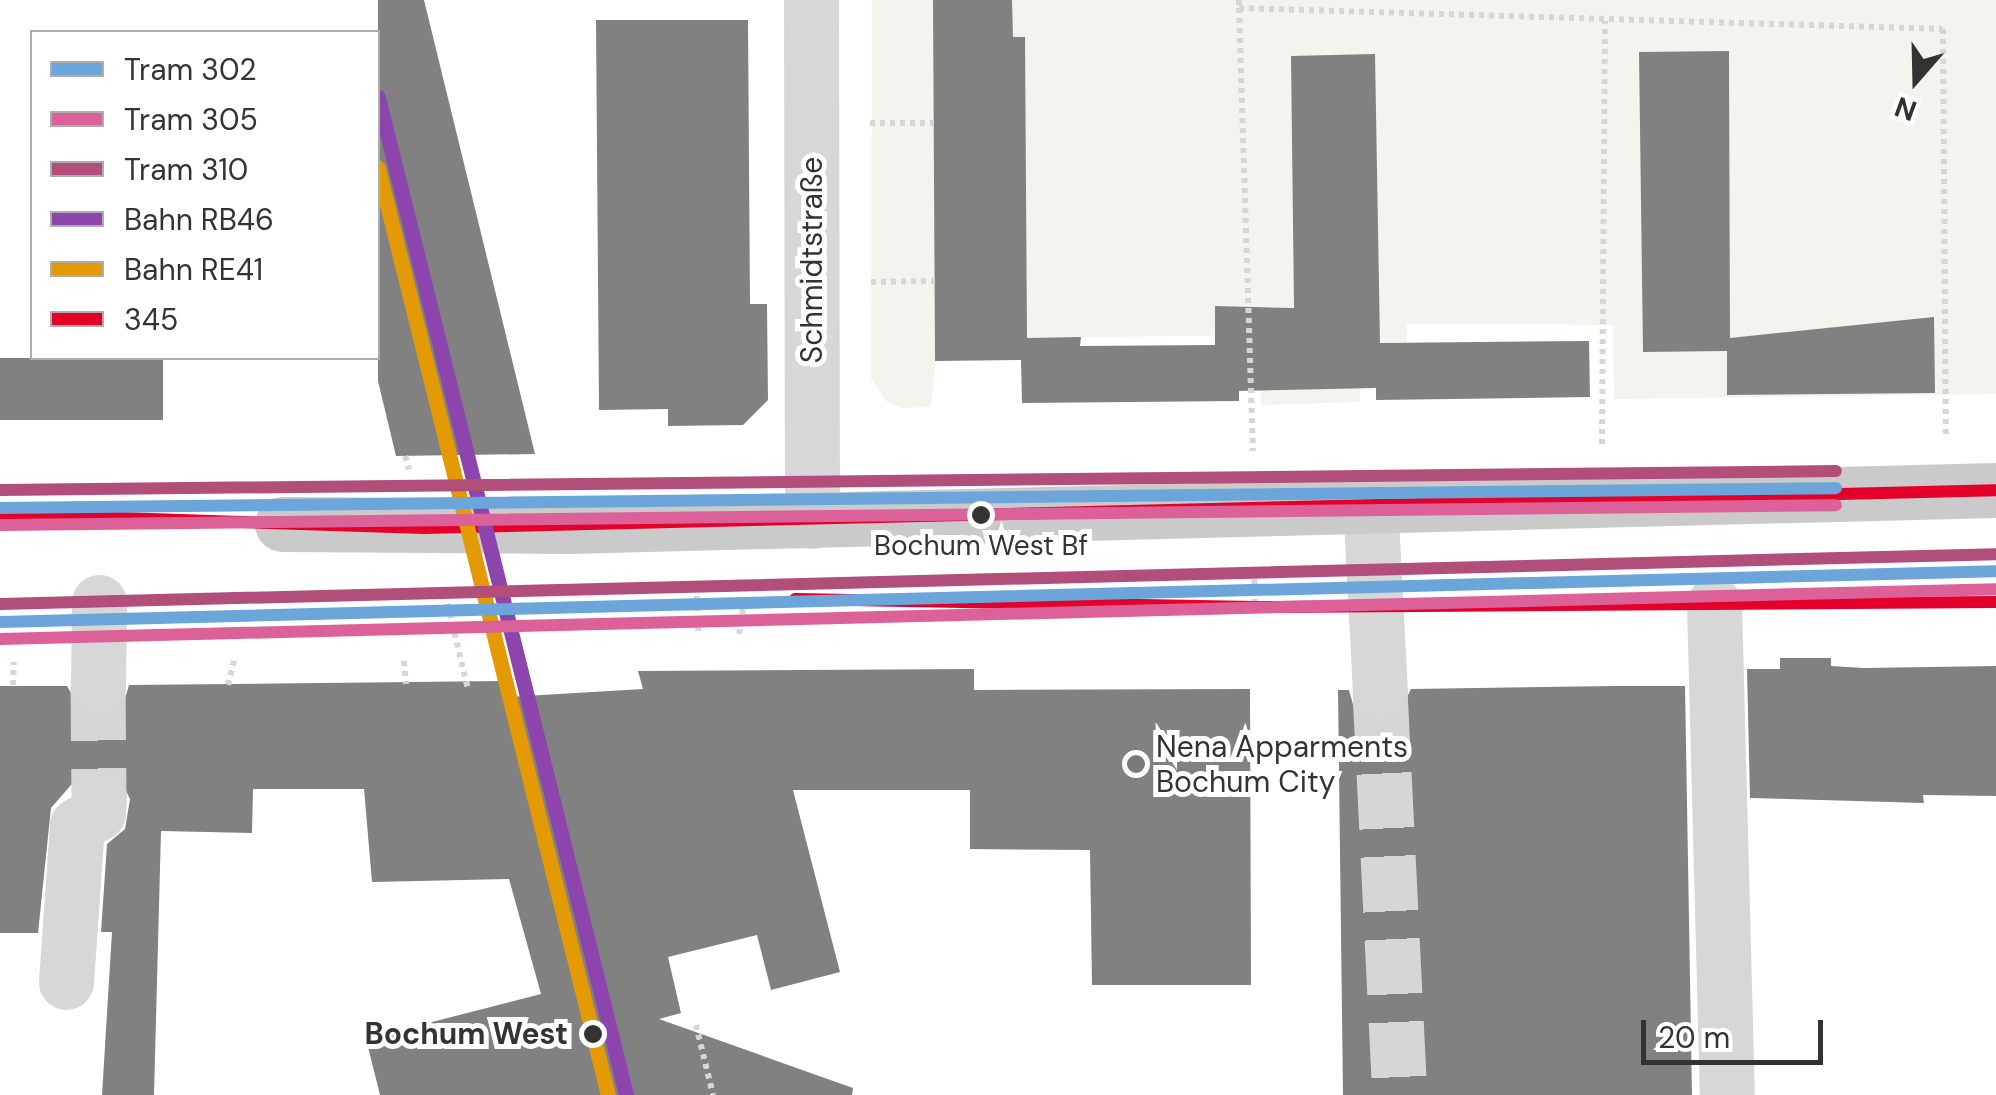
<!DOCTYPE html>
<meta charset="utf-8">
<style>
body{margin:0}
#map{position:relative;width:1996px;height:1095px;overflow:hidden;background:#fff;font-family:"DM Sans",sans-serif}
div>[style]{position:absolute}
.green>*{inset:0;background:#f1f5ed}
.building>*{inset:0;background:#818181;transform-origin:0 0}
.minor-tunnel>*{height:55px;margin-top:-27.5px;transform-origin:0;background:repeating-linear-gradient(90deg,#d6d6d6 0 55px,transparent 0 83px)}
.path>*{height:6px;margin-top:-3px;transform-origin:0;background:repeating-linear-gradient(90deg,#d6d6d6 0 5px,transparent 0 10px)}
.minor>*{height:55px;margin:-27.5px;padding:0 27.5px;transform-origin:27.5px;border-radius:27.5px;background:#d7d7d7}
.major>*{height:55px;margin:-27.5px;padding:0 27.5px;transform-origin:27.5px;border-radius:27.5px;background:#cacaca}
.bus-1>*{height:12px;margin:-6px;padding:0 6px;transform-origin:6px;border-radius:6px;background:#e4002b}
.rail-1>*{height:15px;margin:-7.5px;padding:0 7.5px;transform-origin:7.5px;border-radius:7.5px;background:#8e44ad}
.rail-2>*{height:15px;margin:-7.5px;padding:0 7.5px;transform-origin:7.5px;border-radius:7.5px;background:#e39a05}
.tram-1>*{height:12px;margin:-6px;padding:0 6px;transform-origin:6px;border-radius:6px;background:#6ba5d9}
.tram-2>*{height:12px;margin:-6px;padding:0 6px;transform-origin:6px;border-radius:6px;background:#db6198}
.tram-3>*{height:12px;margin:-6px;padding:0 6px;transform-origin:6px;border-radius:6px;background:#b14e7a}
.dots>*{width:28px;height:28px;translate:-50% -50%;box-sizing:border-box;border:5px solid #fff;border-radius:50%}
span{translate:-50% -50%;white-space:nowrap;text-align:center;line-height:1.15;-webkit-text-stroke:10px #fff;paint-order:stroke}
.bus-label{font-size:28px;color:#333}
.street-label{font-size:30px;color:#333}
.poi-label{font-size:30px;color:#333}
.left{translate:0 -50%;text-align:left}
.stop-label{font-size:30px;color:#333;font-weight:700}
.right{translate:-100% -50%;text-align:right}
.legend{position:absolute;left:30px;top:30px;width:350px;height:330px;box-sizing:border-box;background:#fff;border:2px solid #adadad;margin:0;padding:12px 18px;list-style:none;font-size:30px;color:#333}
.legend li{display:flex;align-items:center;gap:20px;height:50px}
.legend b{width:50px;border:2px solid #adadad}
.north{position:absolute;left:1866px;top:30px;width:100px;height:100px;-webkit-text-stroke:8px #fff;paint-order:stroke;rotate:200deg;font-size:28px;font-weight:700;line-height:40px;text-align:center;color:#333}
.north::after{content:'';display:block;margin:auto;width:35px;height:45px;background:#333;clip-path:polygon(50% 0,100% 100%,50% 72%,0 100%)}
.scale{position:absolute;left:1641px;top:1020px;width:182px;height:45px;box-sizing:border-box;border:5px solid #333;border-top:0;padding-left:12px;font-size:30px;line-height:35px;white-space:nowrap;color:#333;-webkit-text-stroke:8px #fff;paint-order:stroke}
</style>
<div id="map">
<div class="green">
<i style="clip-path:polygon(872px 0,1996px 0,1996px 394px,1614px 399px,1613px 325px,1407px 324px,1407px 342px,1380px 343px,1360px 356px,1360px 402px,1261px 405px,1259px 335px,1027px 338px,936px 361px,931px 407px,901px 408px,887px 402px,871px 379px)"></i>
</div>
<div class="building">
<i style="clip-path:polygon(378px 0,424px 0,535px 454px,396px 456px,378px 381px)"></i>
<i style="clip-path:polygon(933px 0,1012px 0,1013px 37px,1025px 37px,1027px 338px,1081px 337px,1080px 346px,1215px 345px,1215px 306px,1294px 308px,1291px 56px,1375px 54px,1380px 343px,1589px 341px,1590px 397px,1376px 400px,1376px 388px,1239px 391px,1239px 401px,1022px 403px,1021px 360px,935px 361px)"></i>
<i style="clip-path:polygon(596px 20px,748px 20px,750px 304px,767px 304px,768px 400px,743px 425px,668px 426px,668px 409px,599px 410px)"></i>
<i style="clip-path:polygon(1729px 51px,1730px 338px,1934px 317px,1935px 393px,1727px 395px,1727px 351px,1643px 352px,1639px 52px)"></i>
<i style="left:0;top:358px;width:163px;height:62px"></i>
<i style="clip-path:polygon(1780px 658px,1831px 658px,1831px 666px,1864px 668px,1996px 666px,1996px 796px,1923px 795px,1924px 803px,1750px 798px,1747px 669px,1780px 669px)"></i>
<i style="clip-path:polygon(974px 669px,974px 690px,1250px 689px,1251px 985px,1092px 985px,1090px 850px,970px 849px,970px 790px,793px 790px,840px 972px,771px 990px,757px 935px,668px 957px,681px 1013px,659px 1019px,853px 1088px,852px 1095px,380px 1095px,366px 1039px,541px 994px,509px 879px,372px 882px,364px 789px,253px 789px,252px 833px,161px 831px,154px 1095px,102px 1095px,112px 932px,101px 932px,107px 844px,125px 829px,130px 799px,117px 772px,84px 770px,51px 808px,38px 933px,0 933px,0 686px,67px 686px,81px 711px,99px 716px,124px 702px,129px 685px,502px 681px,507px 697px,643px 689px,638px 671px)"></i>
<i style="clip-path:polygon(1614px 686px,1685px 686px,1692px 1095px,1343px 1095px,1338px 690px,1349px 690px,1354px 708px,1381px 721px,1398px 716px,1411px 689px)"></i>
</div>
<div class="minor-tunnel">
<i style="left:98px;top:685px;width:112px;rotate:89.5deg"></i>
<i style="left:1380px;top:690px;width:405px;rotate:87.2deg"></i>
</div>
<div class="path">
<i style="left:1239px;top:0;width:8px;rotate:90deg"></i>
<i style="left:1239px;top:8px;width:704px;rotate:1.71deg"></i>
<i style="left:1943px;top:29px;width:406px;rotate:89.6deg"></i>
<i style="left:1239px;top:8px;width:443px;rotate:88.2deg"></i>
<i style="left:870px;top:123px;width:64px"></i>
<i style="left:871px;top:282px;width:64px;rotate:-0.9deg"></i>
<i style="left:1602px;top:444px;width:423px;rotate:-89.6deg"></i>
<i style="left:405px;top:456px;width:14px;rotate:73deg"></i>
<i style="left:1254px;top:569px;width:38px;rotate:88deg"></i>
<i style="left:1772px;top:593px;width:224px;rotate:-1deg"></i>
<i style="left:445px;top:594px;width:98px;rotate:76.4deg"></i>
<i style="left:697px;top:596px;width:38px;rotate:88deg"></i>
<i style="left:739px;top:634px;width:37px;rotate:-81deg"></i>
<i style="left:404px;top:661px;width:23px;rotate:85deg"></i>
<i style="left:13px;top:685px;width:23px;rotate:-88deg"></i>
<i style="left:228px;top:685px;width:25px;rotate:-76deg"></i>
<i style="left:696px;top:1025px;width:72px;rotate:76.3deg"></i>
</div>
<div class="minor">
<i style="left:811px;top:0;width:521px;rotate:89.89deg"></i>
<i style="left:1370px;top:501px;width:189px;rotate:87deg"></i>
<i style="left:1714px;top:604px;width:491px;rotate:88.5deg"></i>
<i style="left:98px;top:685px;width:83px;rotate:-89.3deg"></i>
<i style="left:66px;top:982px;width:157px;rotate:-86deg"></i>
<i style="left:77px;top:825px;width:24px;rotate:-30deg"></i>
<i style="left:98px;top:813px;width:16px;rotate:-86deg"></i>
</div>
<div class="major">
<i style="left:282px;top:524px;width:287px;rotate:0.4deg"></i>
<i style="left:569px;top:526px;width:1427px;rotate:-1.45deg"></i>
</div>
<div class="bus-1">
<i style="left:0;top:514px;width:424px;rotate:1.9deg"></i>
<i style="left:424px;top:528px;width:1572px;rotate:-1.38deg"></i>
<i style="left:795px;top:599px;width:460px;rotate:1deg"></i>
<i style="left:1255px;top:607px;width:741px;rotate:-0.39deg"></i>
</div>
<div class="rail-1">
<i style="left:378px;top:97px;width:1028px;rotate:76.04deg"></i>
</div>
<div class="rail-2">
<i style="left:378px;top:168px;width:955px;rotate:76.07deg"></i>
</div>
<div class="tram-1">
<i style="left:0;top:508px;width:1836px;rotate:-0.62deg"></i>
<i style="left:0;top:622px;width:1997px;rotate:-1.46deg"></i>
</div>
<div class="tram-2">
<i style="left:0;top:525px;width:1836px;rotate:-0.62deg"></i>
<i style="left:0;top:639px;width:1997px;rotate:-1.43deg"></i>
</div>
<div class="tram-3">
<i style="left:0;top:490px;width:1836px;rotate:-0.59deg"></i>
<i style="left:0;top:604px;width:1997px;rotate:-1.43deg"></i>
</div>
<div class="dots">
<i style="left:981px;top:515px;background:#333"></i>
<i style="left:1136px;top:764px;background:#7a7a7a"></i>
<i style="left:593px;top:1034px;background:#333"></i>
</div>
<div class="bus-label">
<span style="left:981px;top:546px">Bochum West Bf</span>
</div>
<div class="street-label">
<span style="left:812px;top:260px;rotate:-90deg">Schmidtstraße</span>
</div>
<div class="poi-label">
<span class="left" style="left:1156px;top:764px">Nena Apparments<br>Bochum City</span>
</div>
<div class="stop-label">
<span class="right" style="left:568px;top:1034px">Bochum West</span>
</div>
<ul class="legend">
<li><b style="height:12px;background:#6ba5d9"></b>Tram 302</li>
<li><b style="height:12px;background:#db6198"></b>Tram 305</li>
<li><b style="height:12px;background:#b14e7a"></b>Tram 310</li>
<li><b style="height:12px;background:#8e44ad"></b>Bahn RB46</li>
<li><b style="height:12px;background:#e39a05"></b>Bahn RE41</li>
<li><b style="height:12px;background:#e4002b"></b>345</li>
</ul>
<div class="north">N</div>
<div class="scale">20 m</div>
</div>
